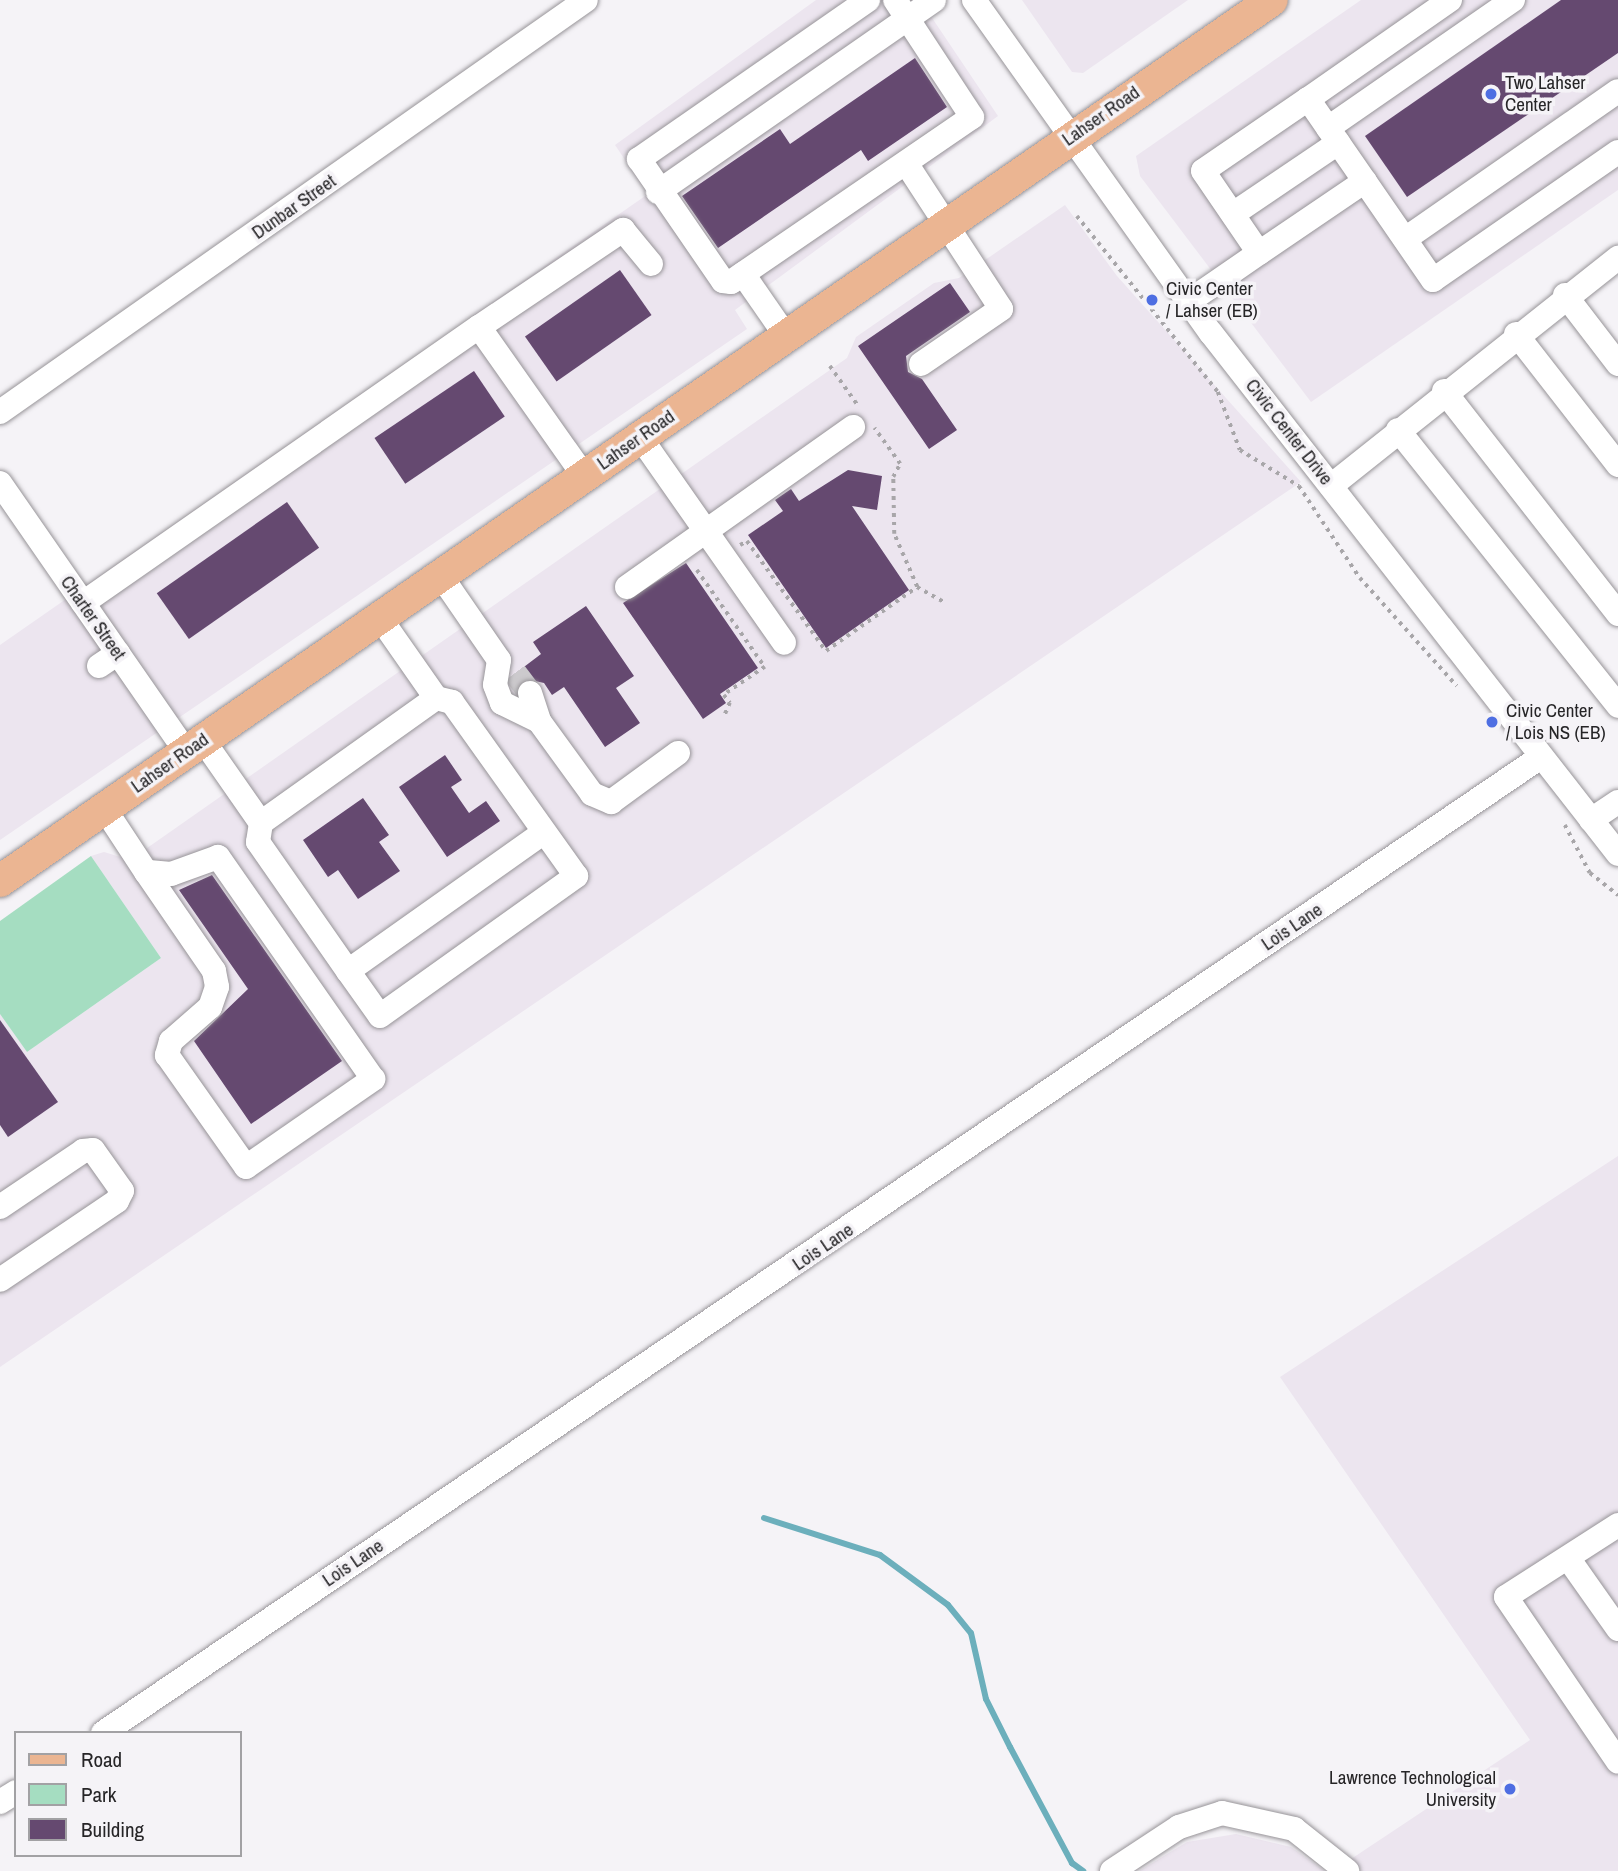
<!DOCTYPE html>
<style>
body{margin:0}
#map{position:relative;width:1618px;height:1871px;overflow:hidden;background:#f5f3f7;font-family:"Archivo Narrow",sans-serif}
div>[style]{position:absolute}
.built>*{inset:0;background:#ece5ef}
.green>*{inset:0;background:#a5ddc1}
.stream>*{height:6px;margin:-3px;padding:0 3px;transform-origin:3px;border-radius:3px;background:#6cafbc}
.building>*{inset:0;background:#654970;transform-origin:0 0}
.minor-tunnel>*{height:24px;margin-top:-12px;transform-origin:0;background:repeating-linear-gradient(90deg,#cccacd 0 24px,transparent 0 36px)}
.path>*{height:3.5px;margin-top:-1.75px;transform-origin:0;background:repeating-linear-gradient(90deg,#a8a6a9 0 3.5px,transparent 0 8.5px)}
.roads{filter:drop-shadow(0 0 2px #979498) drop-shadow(0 0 2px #979498)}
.minor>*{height:24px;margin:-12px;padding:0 12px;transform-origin:12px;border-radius:12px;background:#fff}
.major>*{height:32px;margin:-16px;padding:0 16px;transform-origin:16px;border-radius:16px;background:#ebb592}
.dots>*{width:19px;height:19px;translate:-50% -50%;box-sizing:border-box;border:4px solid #f5f3f7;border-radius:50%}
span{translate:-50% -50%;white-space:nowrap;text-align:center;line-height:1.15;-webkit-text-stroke:7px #f5f3f7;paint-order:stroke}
.poi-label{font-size:19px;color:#262527}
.left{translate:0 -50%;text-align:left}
.right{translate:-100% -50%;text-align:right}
.street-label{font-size:19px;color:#262527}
.legend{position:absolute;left:14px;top:1731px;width:228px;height:126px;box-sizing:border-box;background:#f5f3f7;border:2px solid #a2a1a4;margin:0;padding:9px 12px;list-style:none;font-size:21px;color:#262527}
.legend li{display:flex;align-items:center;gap:14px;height:35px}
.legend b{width:35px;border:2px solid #a2a1a4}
</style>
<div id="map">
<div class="built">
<i style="clip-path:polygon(816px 0,920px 0,998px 116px,735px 310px,747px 329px,0 840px,0 645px,648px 194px,615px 145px)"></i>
<i style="clip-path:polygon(1022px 0,1188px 0,1083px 73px,1072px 72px)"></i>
<i style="clip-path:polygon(1361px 0,1618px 0,1618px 190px,1311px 402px,1140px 176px,1136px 156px)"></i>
<i style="clip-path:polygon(1065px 205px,1117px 276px,1301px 482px,0 1367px,0 1014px,27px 1052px,161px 958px,91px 856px,104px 852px,130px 860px,847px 358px,856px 337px,934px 283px,959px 278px)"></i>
<i style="clip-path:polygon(1618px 1156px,1618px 1871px,1333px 1871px,1530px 1740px,1280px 1377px)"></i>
<i style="clip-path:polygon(1236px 1834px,1291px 1847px,1325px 1871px,1139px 1871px,1187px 1842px)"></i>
</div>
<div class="green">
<i style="clip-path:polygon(91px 856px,161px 958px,27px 1052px,0 1014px,0 921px)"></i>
</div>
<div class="stream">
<i style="left:764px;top:1518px;width:122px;rotate:17.7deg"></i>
<i style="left:880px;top:1555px;width:84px;rotate:36.3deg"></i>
<i style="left:948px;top:1605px;width:36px;rotate:51deg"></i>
<i style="left:971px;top:1633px;width:68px;rotate:77.2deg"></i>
<i style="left:986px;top:1699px;width:54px;rotate:63.4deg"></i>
<i style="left:1010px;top:1747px;width:132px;rotate:61.9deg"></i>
<i style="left:1072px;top:1863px;width:14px;rotate:36deg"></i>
</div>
<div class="building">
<i style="clip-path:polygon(1561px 0,1618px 0,1618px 53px,1407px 197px,1365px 136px)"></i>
<i style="clip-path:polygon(915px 58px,947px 107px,868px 161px,861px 150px,718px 248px,682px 196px,780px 129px,790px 144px)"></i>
<i style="left:620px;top:270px;width:55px;height:116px;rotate:55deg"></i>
<i style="clip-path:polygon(950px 283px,970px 312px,906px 356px,908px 372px,922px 379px,957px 430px,929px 449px,858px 346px)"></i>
<i style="left:474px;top:371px;width:55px;height:120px;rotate:56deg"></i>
<i style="clip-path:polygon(848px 470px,882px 476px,877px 510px,852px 506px,909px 590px,826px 648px,748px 535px,783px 511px,775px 500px,791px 489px,799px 501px)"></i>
<i style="left:287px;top:502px;width:56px;height:159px;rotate:55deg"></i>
<i style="clip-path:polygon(686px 563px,758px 668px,720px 694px,726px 703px,703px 719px,623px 603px)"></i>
<i style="clip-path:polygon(586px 606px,634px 676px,616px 688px,640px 723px,605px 747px,564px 687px,552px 695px,544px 683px,526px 679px,518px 685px,512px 676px,541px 654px,533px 642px)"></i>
<i style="clip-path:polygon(445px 755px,462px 780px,451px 787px,469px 813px,486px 801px,500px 821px,447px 857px,399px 787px)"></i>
<i style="clip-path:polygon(363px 798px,389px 835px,379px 842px,400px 871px,358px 899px,338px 870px,328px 877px,303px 840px)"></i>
<i style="clip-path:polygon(212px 875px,342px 1061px,251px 1124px,194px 1041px,248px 989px,179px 890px)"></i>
<i style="clip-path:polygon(0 1020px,58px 1102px,8px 1137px,0 1125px)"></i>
</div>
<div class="minor-tunnel">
<i style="left:515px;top:673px;width:25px;rotate:53deg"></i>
</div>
<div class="path">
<i style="left:1077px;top:216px;width:226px;rotate:51.3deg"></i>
<i style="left:1218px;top:392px;width:62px;rotate:69.2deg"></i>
<i style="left:1240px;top:450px;width:69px;rotate:31.4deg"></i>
<i style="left:1299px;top:486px;width:110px;rotate:56.5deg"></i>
<i style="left:1360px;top:578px;width:145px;rotate:48.1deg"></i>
<i style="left:830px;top:366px;width:50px;rotate:54.7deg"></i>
<i style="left:740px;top:545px;width:8px;rotate:-30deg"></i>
<i style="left:747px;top:541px;width:135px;rotate:54.3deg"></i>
<i style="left:826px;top:651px;width:111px;rotate:-35.1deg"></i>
<i style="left:917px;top:587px;width:58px;rotate:-113.5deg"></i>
<i style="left:894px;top:534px;width:57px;rotate:-91deg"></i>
<i style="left:893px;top:477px;width:15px;rotate:-62deg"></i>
<i style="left:900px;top:464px;width:44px;rotate:-125.8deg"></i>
<i style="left:697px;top:570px;width:118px;rotate:55deg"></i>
<i style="left:765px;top:667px;width:50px;rotate:145.7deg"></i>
<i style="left:724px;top:695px;width:10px;rotate:53deg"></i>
<i style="left:730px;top:703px;width:13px;rotate:113deg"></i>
<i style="left:917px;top:587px;width:33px;rotate:29deg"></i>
<i style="left:1565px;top:825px;width:54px;rotate:62.5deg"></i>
<i style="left:1590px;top:873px;width:36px;rotate:38deg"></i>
</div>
<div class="roads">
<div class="minor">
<i style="left:868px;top:0;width:279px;rotate:145.2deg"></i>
<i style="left:639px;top:159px;width:148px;rotate:55.5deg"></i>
<i style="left:723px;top:281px;width:8px;rotate:7deg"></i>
<i style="left:731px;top:282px;width:292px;rotate:-34.4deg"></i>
<i style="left:972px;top:117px;width:140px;rotate:-123.3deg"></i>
<i style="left:974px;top:0;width:409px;rotate:54.6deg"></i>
<i style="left:1211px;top:333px;width:661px;rotate:52deg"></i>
<i style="left:1450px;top:0;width:173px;rotate:145.1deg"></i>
<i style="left:1308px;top:99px;width:220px;rotate:55.4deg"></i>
<i style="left:1433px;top:280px;width:225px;rotate:-34.7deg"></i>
<i style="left:1308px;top:99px;width:127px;rotate:145.6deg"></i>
<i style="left:1203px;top:171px;width:99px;rotate:55.7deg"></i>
<i style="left:1259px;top:253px;width:128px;rotate:-34.2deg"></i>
<i style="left:1328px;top:128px;width:225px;rotate:-34.7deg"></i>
<i style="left:906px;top:163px;width:174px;rotate:56.9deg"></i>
<i style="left:1001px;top:309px;width:97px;rotate:145.5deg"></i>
<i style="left:658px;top:192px;width:336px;rotate:-34.8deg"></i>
<i style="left:1233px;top:214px;width:127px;rotate:-34.1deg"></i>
<i style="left:1405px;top:239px;width:259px;rotate:-34.8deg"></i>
<i style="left:743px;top:274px;width:75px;rotate:55.3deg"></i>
<i style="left:1565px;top:295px;width:87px;rotate:52.5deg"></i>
<i style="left:1188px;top:302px;width:86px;rotate:-34.6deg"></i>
<i style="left:479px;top:327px;width:174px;rotate:-34deg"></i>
<i style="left:623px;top:230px;width:44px;rotate:50.5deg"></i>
<i style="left:1516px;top:334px;width:166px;rotate:52.1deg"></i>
<i style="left:1444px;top:391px;width:283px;rotate:52deg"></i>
<i style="left:0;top:412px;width:716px;rotate:-35.11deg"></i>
<i style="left:1398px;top:430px;width:353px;rotate:51.4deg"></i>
<i style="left:640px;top:437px;width:251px;rotate:55deg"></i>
<i style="left:0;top:483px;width:327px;rotate:55.3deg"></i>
<i style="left:1331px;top:486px;width:367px;rotate:-38.5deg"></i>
<i style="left:441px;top:576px;width:102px;rotate:55.4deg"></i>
<i style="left:499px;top:660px;width:25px;rotate:99deg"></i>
<i style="left:495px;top:685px;width:19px;rotate:69deg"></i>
<i style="left:502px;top:703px;width:41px;rotate:25.9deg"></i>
<i style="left:539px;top:721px;width:90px;rotate:54deg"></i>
<i style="left:592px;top:794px;width:21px;rotate:23deg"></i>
<i style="left:611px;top:802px;width:83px;rotate:-36.2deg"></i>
<i style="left:627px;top:587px;width:277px;rotate:-35.3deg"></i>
<i style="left:83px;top:603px;width:483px;rotate:-34.9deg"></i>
<i style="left:479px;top:327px;width:182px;rotate:54.8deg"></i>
<i style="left:99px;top:666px;width:23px;rotate:-34deg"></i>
<i style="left:530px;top:693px;width:29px;rotate:72deg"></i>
<i style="left:436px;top:698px;width:215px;rotate:144.5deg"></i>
<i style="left:261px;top:823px;width:19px;rotate:99deg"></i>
<i style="left:258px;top:842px;width:157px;rotate:55.1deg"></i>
<i style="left:348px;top:971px;width:240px;rotate:-35.3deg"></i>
<i style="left:203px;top:740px;width:101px;rotate:55.1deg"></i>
<i style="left:104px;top:808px;width:77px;rotate:56.7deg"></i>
<i style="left:146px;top:872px;width:120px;rotate:55.5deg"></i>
<i style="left:214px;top:971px;width:16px;rotate:79deg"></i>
<i style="left:217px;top:987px;width:21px;rotate:109deg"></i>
<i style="left:210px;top:1007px;width:52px;rotate:138.9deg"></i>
<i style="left:171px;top:1041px;width:15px;rotate:106deg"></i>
<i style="left:167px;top:1055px;width:137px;rotate:54.8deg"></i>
<i style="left:246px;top:1167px;width:155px;rotate:-34.7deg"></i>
<i style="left:373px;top:1079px;width:271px;rotate:-124.9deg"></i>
<i style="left:218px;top:857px;width:50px;rotate:160.1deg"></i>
<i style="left:171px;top:874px;width:25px;rotate:-175deg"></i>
<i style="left:1591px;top:820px;width:32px;rotate:-34deg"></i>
<i style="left:348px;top:971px;width:55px;rotate:54.6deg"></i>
<i style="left:380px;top:1016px;width:241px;rotate:-35.5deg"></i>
<i style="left:576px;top:876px;width:214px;rotate:-125.5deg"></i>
<i style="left:452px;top:702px;width:16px;rotate:-166deg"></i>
<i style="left:436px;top:698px;width:98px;rotate:-125deg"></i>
<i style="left:0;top:1207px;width:100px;rotate:-34deg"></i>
<i style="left:83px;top:1151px;width:10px;rotate:-6deg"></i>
<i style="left:93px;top:1150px;width:50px;rotate:54.7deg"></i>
<i style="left:122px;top:1191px;width:11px;rotate:117deg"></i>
<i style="left:117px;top:1201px;width:141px;rotate:146deg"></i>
<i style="left:1618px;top:1525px;width:133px;rotate:147.3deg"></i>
<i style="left:1506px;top:1597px;width:199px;rotate:55.8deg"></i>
<i style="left:1568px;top:1558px;width:87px;rotate:54.8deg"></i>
<i style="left:103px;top:1733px;width:1738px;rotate:-34.17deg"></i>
<i style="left:0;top:1802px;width:19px;rotate:-32deg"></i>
<i style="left:1112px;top:1871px;width:80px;rotate:-33.3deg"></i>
<i style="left:1179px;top:1827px;width:45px;rotate:-18deg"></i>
<i style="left:1222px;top:1813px;width:74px;rotate:12.5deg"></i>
<i style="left:1294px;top:1829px;width:68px;rotate:38.4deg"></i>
</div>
<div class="major">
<i style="left:0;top:881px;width:1547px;rotate:-34.71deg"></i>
</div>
</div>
<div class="dots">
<i style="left:1491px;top:94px;background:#4e6ee2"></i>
<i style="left:1152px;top:300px;background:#4e6ee2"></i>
<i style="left:1492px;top:722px;background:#4e6ee2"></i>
<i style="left:1510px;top:1789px;background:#4e6ee2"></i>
</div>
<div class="poi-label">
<span class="left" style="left:1505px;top:94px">Two Lahser<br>Center</span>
<span class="left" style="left:1166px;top:300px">Civic Center<br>/ Lahser (EB)</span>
<span class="left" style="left:1506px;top:722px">Civic Center<br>/ Lois NS (EB)</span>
<span class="right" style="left:1496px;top:1789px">Lawrence Technological<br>University</span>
</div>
<div class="street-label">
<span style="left:1101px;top:116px;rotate:-35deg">Lahser Road</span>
<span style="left:294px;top:207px;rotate:-35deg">Dunbar Street</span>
<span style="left:1289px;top:432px;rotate:52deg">Civic Center Drive</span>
<span style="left:636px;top:440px;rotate:-35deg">Lahser Road</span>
<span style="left:93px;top:618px;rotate:55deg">Charter Street</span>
<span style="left:170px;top:763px;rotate:-35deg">Lahser Road</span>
<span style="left:1292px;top:927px;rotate:-34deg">Lois Lane</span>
<span style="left:823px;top:1247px;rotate:-34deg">Lois Lane</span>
<span style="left:353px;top:1563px;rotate:-34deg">Lois Lane</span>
</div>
<ul class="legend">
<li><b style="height:9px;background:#ebb592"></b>Road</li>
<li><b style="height:19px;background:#a5ddc1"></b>Park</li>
<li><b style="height:19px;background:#654970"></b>Building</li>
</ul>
</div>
